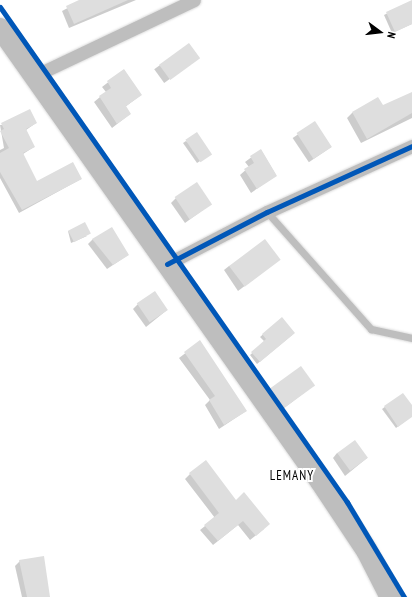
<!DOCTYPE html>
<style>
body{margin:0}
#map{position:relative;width:412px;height:597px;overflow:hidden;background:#fff;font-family:"PT Sans Narrow",sans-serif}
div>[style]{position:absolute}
.shadow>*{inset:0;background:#0003;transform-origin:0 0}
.building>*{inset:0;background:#dedede;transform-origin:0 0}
.roads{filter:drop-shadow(0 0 1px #dbdbdb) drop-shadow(0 0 1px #dbdbdb)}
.service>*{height:7px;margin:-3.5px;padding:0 3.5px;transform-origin:3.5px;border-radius:3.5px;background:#bebebe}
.minor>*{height:13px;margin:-6.5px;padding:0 6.5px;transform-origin:6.5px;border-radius:6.5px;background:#bebebe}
.primary>*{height:21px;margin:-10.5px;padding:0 10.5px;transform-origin:10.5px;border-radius:10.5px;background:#bebebe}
.cycleway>*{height:5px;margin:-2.5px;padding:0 2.5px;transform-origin:2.5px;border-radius:2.5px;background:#0057b8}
span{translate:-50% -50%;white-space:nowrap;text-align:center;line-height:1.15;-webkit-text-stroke:4px #fff;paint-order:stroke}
.quarter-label{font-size:13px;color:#000;letter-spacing:1px}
.north{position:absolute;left:360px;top:12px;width:40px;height:40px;-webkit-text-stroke:3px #fff;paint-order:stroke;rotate:105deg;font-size:11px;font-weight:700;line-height:16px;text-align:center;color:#000}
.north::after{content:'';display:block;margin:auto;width:14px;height:18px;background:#000;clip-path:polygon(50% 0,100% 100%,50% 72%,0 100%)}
</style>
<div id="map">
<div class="shadow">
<i style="clip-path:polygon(83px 0,136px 0,69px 28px,62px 11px)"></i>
<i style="clip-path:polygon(412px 1px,412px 24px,392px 33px,384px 15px)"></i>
<i style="left:189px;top:44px;width:17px;height:43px;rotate:54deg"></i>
<i style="clip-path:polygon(124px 70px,141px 95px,125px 107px,130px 114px,112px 128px,94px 102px,106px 92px,102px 87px)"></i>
<i style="clip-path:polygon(412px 93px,412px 118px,361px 143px,347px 118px,352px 113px,378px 99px,382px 107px)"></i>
<i style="clip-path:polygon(36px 123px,26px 130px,34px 147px,23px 154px,36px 183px,81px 179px,19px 213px,0 178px,0 150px,4px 148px,0 125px)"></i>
<i style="left:315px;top:123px;width:29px;height:27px;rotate:56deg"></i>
<i style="clip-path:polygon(186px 141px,208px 156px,197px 163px,183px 143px)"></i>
<i style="clip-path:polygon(261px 150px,276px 175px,251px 193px,240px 175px,249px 167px,245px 162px)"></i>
<i style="clip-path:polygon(176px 198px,211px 204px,185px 223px,171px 203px)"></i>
<i style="clip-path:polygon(68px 231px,87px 236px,71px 243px)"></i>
<i style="clip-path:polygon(93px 239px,128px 255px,107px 269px,88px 244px)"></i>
<i style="clip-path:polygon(279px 260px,238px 291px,224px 270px,229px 266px)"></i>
<i style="clip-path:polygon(138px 304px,167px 310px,146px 327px,133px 309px)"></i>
<i style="clip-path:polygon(282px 318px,292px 335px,257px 364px,250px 355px,265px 342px,260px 337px)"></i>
<i style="clip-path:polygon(200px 342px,246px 411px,219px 429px,205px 405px,210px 400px,179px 358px)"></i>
<i style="clip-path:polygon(301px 368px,309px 389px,279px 412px,266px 395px)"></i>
<i style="clip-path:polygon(403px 394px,412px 407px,412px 416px,396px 428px,382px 409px)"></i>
<i style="clip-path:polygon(337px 453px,367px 458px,345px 476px,333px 458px)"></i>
<i style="clip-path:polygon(190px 474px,236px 501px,264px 529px,250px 540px,238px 525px,213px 545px,200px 530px,215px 518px,185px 479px)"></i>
<i style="clip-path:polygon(20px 561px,47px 597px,22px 597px,15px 566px)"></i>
</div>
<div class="building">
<i style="clip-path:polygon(79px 0,128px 0,74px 24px,66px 6px)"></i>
<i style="clip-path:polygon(412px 0,412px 24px,395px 32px,386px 12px)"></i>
<i style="left:189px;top:43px;width:19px;height:37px;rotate:54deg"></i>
<i style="clip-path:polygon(124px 69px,142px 95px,126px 106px,131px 114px,117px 124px,99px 96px,111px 88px,107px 81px)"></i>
<i style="clip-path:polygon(412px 92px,412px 113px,367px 139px,352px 112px,378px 97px,383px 105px)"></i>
<i style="clip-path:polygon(30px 109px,37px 123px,26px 129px,35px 147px,23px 153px,37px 181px,73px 162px,82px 179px,22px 210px,0 172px,0 153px,9px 148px,0 131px,4px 129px,1px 123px)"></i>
<i style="left:315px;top:121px;width:31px;height:22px;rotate:57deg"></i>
<i style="left:197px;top:132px;width:27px;height:14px;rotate:56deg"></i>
<i style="clip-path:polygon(261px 149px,277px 176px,257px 189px,244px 169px,254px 163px,250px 156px)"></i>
<i style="left:197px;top:182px;width:27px;height:27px;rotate:56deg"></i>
<i style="left:85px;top:222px;width:13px;height:19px;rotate:63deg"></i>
<i style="clip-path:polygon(112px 227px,129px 255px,113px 265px,92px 239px)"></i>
<i style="left:265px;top:239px;width:26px;height:45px;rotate:53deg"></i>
<i style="left:155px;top:291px;width:23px;height:22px;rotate:56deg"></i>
<i style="clip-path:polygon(282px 317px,295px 333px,260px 362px,251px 352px,266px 339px,262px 334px)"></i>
<i style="clip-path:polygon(200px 340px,247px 411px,224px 425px,209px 400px,215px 396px,184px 352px)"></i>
<i style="left:301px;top:366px;width:24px;height:38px;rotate:54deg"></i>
<i style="clip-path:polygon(403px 393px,412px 405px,412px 417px,398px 427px,384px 406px)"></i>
<i style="left:355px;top:440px;width:22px;height:22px;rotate:54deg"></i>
<i style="clip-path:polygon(206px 460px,236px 500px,244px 492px,270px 524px,256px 536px,243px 521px,218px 541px,204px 525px,219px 513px,189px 473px)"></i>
<i style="clip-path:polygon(44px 556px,50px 597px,27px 597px,19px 560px)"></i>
</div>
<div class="roads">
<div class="service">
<i style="left:267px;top:212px;width:157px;rotate:48.4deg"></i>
<i style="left:371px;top:329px;width:42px;rotate:12.4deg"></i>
</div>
<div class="minor">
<i style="left:34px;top:76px;width:177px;rotate:-25.4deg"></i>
<i style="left:167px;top:264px;width:113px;rotate:-27.5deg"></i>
<i style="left:267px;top:212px;width:159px;rotate:-24.5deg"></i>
</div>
<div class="primary">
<i style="left:0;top:28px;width:555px;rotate:54.76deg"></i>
<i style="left:320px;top:481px;width:83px;rotate:56.3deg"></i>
<i style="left:366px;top:550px;width:53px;rotate:62.9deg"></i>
</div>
</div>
<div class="cycleway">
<i style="left:0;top:7px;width:605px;rotate:54.97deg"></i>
<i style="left:347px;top:502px;width:111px;rotate:59deg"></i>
<i style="left:167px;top:264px;width:113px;rotate:-27.5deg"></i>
<i style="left:267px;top:212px;width:159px;rotate:-24.5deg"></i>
</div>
<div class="quarter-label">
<span style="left:292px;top:476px">LEMANY</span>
</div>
<div class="north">N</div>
</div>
